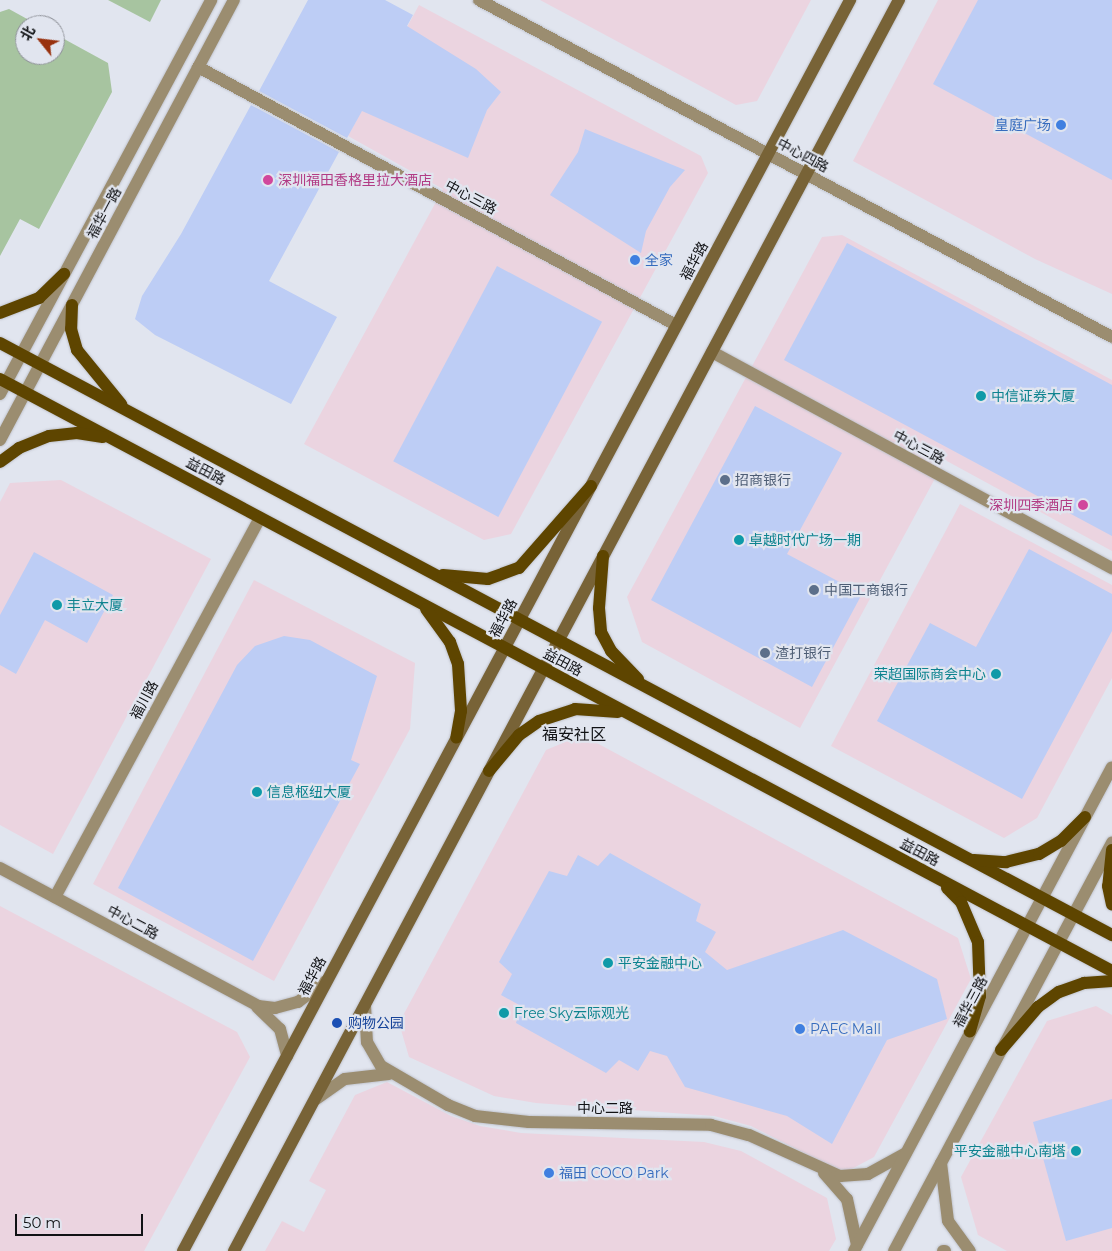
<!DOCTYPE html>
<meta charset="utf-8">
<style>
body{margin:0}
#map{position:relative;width:1112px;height:1251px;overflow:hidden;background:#e1e5ef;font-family:Montserrat,"Noto Sans SC",sans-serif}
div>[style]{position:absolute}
.commercial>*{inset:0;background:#ebd4e0}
.green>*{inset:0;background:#a7c4a0}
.building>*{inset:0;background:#bdcdf5;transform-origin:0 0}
.roads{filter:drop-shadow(0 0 1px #c0c3cc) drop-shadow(0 0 1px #c0c3cc)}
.minor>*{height:12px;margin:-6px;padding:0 6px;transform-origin:6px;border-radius:6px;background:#9b8d70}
.tertiary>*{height:12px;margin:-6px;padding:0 6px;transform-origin:6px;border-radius:6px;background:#9b8d70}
.secondary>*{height:12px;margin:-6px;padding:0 6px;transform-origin:6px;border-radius:6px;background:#786337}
.primary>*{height:12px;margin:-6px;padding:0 6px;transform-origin:6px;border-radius:6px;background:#5e4500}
.dots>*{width:14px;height:14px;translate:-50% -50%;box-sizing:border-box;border:2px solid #e1e5ef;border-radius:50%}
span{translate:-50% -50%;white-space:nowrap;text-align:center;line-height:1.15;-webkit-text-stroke:4.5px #e1e5ef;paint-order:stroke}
.shop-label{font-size:14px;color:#366cbe}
.right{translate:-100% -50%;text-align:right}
.left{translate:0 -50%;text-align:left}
.street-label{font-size:14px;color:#111215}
.hotel-label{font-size:14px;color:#b23c85}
.culture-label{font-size:14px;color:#0d838f}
.service-label{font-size:14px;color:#4e5e75}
.transit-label{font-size:14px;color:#164399}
.quarter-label{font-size:16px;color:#111215}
.north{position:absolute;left:15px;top:15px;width:50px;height:50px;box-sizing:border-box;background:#e1e5ef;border:1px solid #8e9198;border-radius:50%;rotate:299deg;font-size:14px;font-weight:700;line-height:20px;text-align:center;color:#111215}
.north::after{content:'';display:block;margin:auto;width:18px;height:22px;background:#98310e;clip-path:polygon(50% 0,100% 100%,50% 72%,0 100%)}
.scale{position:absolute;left:15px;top:1214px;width:128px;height:22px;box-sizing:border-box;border:2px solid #111215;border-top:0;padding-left:6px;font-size:15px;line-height:18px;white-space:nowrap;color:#111215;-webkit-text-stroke:4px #e1e5ef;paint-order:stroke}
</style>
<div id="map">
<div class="commercial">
<i style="clip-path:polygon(540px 0,811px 0,757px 101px,736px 105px)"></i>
<i style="clip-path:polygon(938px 0,1112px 0,1112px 294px,1035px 259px,853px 161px)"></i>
<i style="clip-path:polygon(419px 5px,701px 156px,708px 173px,511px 534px,484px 540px,304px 444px,443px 189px,348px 136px)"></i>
<i style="clip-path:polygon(842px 235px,1112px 380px,1112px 551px,945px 460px,800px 728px,642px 642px,627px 597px,822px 237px)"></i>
<i style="clip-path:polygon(61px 480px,211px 559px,53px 854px,0 825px,0 502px,10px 483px)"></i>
<i style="clip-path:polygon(960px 504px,1112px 585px,1112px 678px,1037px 818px,1004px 838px,831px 746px)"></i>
<i style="clip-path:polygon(254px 580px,415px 663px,410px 729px,274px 981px,93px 884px)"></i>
<i style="clip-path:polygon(582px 735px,958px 938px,971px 979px,874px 1157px,844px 1173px,751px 1126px,714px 1116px,536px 1103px,494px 1096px,409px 1057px,399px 1023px,546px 750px)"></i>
<i style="clip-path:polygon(0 906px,237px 1032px,250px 1057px,144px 1251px,0 1251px)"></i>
<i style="clip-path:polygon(1096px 1006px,1112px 1015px,1112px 1251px,1007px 1251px,978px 1235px,961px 1177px,1047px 1021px)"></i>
<i style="clip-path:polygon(387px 1082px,451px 1116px,480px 1126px,521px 1133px,704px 1142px,741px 1151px,827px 1198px,836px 1239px,829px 1251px,265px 1251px,282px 1221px,304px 1232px,326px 1190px,309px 1181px,355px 1095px)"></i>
</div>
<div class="green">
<i style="clip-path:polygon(108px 0,161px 0,150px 22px)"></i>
<i style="clip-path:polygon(9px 9px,38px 25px,25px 25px,25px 55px,55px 55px,55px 34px,108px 63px,112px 92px,39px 229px,20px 219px,0 256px,0 12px)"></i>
</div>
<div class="building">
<i style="clip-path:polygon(308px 0,385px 0,413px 15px,407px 26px,476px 69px,501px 92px,487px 110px,468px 158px,362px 111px,347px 138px,259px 91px)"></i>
<i style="clip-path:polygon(978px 0,1112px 0,1112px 180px,933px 84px)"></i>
<i style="clip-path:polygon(251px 105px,339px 152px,269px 281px,337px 317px,291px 404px,155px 335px,135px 319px,142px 296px,181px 234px)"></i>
<i style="clip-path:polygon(585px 129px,685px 170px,670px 187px,646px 231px,641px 253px,550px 195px,578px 152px)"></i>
<i style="clip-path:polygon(847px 243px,1112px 385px,1112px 536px,784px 360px)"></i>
<i style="left:497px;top:266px;width:119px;height:221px;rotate:28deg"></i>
<i style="clip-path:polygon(755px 406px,842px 453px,787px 554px,862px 594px,812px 687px,651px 600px)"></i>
<i style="clip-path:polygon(1029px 549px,1112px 594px,1112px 631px,1022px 799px,877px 721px,930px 623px,976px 647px)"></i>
<i style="clip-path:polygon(34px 552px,113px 595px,87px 643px,45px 620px,16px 674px,0 665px,0 615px)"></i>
<i style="clip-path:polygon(284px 636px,310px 640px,377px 676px,351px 760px,360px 764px,253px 961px,118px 888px,237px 665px,255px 646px)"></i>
<i style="clip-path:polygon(610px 853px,701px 904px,696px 921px,716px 932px,705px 952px,727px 970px,843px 930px,937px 979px,947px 1019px,887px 1040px,832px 1144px,787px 1116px,685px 1087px,667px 1056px,650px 1051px,638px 1071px,619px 1060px,606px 1073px,516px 1023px,521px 1006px,501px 995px,512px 974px,499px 962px,549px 871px,567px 876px,578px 855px,598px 866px)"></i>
<i style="clip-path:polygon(1112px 1099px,1112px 1228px,1066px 1241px,1033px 1122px)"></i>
</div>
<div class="roads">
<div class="minor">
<i style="left:198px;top:67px;width:543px;rotate:28.36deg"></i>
<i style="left:712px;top:352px;width:455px;rotate:28.4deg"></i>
<i style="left:0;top:868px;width:293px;rotate:28.1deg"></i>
<i style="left:258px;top:1006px;width:17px;rotate:7deg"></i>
<i style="left:275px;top:1008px;width:24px;rotate:-15deg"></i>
<i style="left:298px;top:1002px;width:34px;rotate:-37deg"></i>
<i style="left:55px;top:897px;width:431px;rotate:-61.6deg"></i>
<i style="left:365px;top:1005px;width:37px;rotate:87deg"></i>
<i style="left:367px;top:1042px;width:28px;rotate:60deg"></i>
<i style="left:381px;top:1066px;width:78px;rotate:30.2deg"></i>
<i style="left:448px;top:1105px;width:29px;rotate:22deg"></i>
<i style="left:475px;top:1116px;width:54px;rotate:6.3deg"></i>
<i style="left:529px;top:1122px;width:182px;rotate:0.9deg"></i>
<i style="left:711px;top:1125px;width:39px;rotate:15deg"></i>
<i style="left:749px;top:1135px;width:100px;rotate:24.3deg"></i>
<i style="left:840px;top:1176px;width:28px;rotate:-4deg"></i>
<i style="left:868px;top:1174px;width:43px;rotate:-28.9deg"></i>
<i style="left:257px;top:1007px;width:32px;rotate:44deg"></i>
<i style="left:280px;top:1029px;width:28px;rotate:75deg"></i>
<i style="left:316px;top:1099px;width:35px;rotate:-35deg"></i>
<i style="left:345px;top:1079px;width:44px;rotate:-6.5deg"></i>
<i style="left:941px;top:1163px;width:58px;rotate:83.1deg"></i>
<i style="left:948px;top:1221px;width:37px;rotate:54deg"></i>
<i style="left:824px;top:1173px;width:35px;rotate:49deg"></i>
<i style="left:847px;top:1199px;width:47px;rotate:77.7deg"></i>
<i style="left:943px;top:1251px;width:2px"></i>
</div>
<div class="tertiary">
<i style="left:479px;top:0;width:717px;rotate:28.03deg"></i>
<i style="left:0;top:394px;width:447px;rotate:-61.8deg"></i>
<i style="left:0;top:440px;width:498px;rotate:-62deg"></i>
<i style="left:854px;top:1251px;width:548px;rotate:-61.94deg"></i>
<i style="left:894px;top:1251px;width:463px;rotate:-61.9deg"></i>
</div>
<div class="secondary">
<i style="left:183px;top:1251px;width:1418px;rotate:-61.93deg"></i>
<i style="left:234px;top:1251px;width:1417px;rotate:-62.01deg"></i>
</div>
<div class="primary">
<i style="left:72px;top:305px;width:24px;rotate:92deg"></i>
<i style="left:71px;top:329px;width:22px;rotate:74deg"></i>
<i style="left:77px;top:350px;width:70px;rotate:50.8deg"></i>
<i style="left:0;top:313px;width:42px;rotate:-21deg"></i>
<i style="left:39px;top:298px;width:35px;rotate:-44deg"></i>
<i style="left:0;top:343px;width:1260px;rotate:28.03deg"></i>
<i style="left:0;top:379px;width:1260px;rotate:28.03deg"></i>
<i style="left:0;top:462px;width:24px;rotate:-36deg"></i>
<i style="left:19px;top:448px;width:32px;rotate:-22deg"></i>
<i style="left:49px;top:436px;width:28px;rotate:-6deg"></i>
<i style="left:77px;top:433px;width:26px;rotate:9deg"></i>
<i style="left:603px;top:556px;width:52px;rotate:94.4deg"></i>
<i style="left:599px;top:608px;width:24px;rotate:85deg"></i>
<i style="left:601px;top:632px;width:21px;rotate:62deg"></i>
<i style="left:611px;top:651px;width:39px;rotate:46deg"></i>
<i style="left:443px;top:575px;width:45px;rotate:5.1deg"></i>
<i style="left:488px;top:579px;width:33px;rotate:-20deg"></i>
<i style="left:519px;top:568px;width:109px;rotate:-48.7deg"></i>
<i style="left:426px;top:609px;width:41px;rotate:54deg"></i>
<i style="left:450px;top:642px;width:23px;rotate:70deg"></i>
<i style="left:458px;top:664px;width:47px;rotate:86.3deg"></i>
<i style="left:461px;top:711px;width:27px;rotate:100deg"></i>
<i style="left:489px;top:771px;width:47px;rotate:-50.2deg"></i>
<i style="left:519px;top:735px;width:24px;rotate:-35deg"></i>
<i style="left:539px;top:721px;width:38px;rotate:-18deg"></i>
<i style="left:575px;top:709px;width:43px;rotate:4deg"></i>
<i style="left:1112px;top:850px;width:36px;rotate:96deg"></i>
<i style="left:1108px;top:886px;width:19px;rotate:78deg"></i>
<i style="left:974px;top:860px;width:32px;rotate:4deg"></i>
<i style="left:1006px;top:862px;width:34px;rotate:-14deg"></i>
<i style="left:1039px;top:854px;width:26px;rotate:-31deg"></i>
<i style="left:1061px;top:841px;width:34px;rotate:-45deg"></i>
<i style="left:947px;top:888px;width:20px;rotate:45deg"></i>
<i style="left:961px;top:902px;width:43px;rotate:67deg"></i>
<i style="left:978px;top:942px;width:54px;rotate:87.9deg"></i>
<i style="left:980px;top:996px;width:37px;rotate:106deg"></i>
<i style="left:1001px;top:1050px;width:57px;rotate:-49.3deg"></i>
<i style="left:1038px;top:1007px;width:26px;rotate:-36deg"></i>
<i style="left:1059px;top:992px;width:27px;rotate:-20deg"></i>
<i style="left:1084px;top:983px;width:28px;rotate:-4deg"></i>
</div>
</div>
<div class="dots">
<i style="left:1061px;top:125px;background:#3f7fe0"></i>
<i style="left:268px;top:180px;background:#d1479c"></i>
<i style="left:635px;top:260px;background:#3f7fe0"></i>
<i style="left:981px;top:396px;background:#0f9aa8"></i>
<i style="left:725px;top:480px;background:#5c6f8a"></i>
<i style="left:1083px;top:505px;background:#d1479c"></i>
<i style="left:739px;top:540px;background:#0f9aa8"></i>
<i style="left:814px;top:590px;background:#5c6f8a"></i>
<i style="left:57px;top:605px;background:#0f9aa8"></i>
<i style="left:765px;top:653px;background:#5c6f8a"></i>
<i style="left:996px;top:674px;background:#0f9aa8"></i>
<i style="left:257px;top:792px;background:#0f9aa8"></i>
<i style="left:608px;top:963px;background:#0f9aa8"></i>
<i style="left:504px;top:1013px;background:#0f9aa8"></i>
<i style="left:337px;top:1023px;background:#1a4fb4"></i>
<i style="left:800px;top:1029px;background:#3f7fe0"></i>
<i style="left:1076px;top:1151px;background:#0f9aa8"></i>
<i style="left:549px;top:1173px;background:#3f7fe0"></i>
</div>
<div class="shop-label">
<span class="right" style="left:1051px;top:125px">皇庭广场</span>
<span class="left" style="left:645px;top:260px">全家</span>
<span class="left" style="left:810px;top:1029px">PAFC Mall</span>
<span class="left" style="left:559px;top:1173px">福田 COCO Park</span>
</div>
<div class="street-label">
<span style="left:803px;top:155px;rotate:28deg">中心四路</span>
<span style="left:471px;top:197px;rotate:28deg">中心三路</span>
<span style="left:104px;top:213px;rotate:-62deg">福华一路</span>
<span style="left:694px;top:261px;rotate:-62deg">福华路</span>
<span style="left:919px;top:447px;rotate:28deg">中心三路</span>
<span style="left:206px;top:471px;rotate:28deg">益田路</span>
<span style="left:503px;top:618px;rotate:-62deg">福华路</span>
<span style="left:563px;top:662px;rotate:28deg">益田路</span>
<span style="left:144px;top:700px;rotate:-62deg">福川路</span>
<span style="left:920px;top:852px;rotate:28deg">益田路</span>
<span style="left:133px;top:922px;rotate:28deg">中心二路</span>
<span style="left:312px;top:976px;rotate:-62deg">福华路</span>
<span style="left:970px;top:1002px;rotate:-62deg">福华三路</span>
<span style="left:605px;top:1108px">中心二路</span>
</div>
<div class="hotel-label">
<span class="left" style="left:278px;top:180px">深圳福田香格里拉大酒店</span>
<span class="right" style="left:1073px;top:505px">深圳四季酒店</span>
</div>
<div class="culture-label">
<span class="left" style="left:991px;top:396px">中信证券大厦</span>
<span class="left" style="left:749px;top:540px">卓越时代广场一期</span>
<span class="left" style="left:67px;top:605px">丰立大厦</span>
<span class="right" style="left:986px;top:674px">荣超国际商会中心</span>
<span class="left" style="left:267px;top:792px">信息枢纽大厦</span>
<span class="left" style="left:618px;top:963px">平安金融中心</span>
<span class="left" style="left:514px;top:1013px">Free Sky云际观光</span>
<span class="right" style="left:1066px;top:1151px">平安金融中心南塔</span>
</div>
<div class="service-label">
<span class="left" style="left:735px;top:480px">招商银行</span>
<span class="left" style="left:824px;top:590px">中国工商银行</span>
<span class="left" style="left:775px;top:653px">渣打银行</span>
</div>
<div class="transit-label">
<span class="left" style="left:348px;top:1023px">购物公园</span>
</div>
<div class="quarter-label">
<span style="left:574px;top:735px">福安社区</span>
</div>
<div class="north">北</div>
<div class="scale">50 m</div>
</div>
